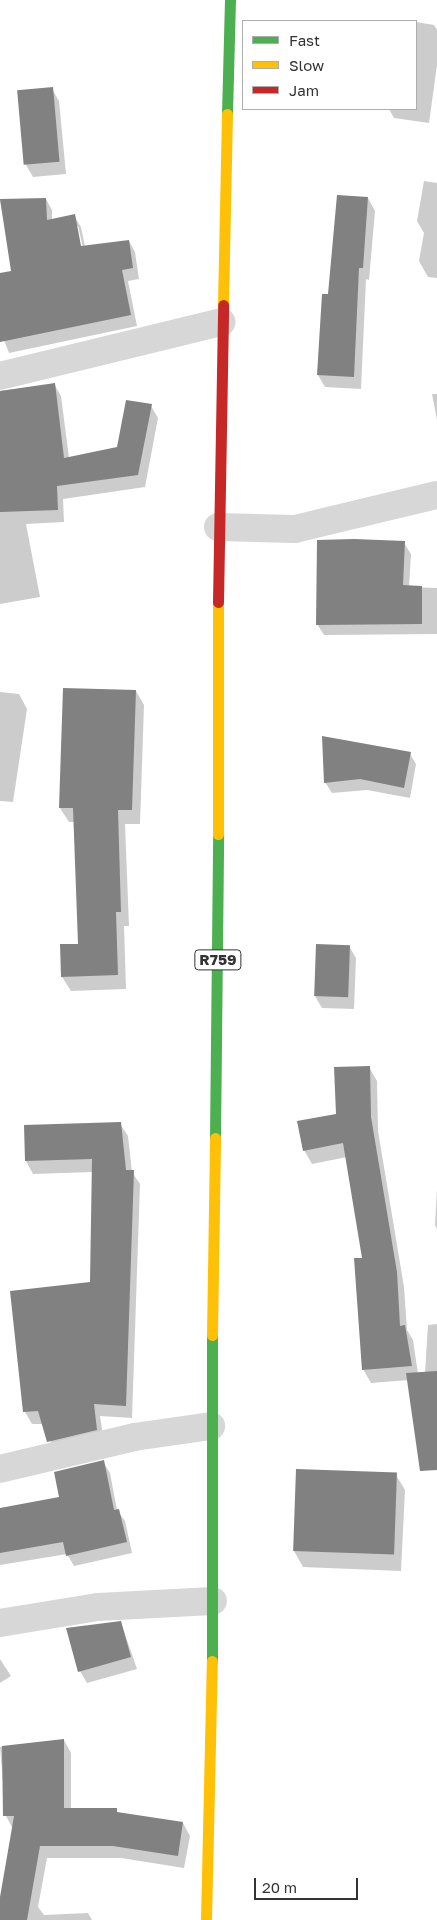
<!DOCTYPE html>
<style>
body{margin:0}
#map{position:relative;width:437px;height:1920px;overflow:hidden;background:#fff;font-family:"Golos Text",sans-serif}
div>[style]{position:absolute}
.shadow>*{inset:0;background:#0003}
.building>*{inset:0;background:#818181;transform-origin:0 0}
.street>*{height:28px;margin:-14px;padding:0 14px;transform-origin:14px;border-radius:14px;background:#d7d7d7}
.fast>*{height:11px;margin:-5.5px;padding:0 5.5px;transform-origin:5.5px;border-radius:5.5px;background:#4caf50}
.slow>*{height:11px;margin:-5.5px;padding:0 5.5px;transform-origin:5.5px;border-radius:5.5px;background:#ffc107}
.jam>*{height:11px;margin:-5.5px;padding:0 5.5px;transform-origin:5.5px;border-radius:5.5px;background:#c62828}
span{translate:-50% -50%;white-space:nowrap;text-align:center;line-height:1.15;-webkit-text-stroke:5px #fff;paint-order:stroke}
.shield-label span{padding:1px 4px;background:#fff;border:1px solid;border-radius:4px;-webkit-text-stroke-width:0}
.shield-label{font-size:15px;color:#333;font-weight:700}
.legend{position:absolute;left:242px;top:20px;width:175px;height:90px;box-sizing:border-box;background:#fff;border:1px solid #adadad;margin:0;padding:6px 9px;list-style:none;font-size:15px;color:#333}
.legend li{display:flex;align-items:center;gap:10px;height:25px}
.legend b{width:25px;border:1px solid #adadad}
.scale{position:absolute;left:254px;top:1878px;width:104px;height:22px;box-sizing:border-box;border:2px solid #333;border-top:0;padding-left:6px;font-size:15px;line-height:18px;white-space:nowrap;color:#333;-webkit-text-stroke:4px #fff;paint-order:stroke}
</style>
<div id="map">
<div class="shadow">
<i style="clip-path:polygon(416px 22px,434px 25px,437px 30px,437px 65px,429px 123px,394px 118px,389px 109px,416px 109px)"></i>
<i style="clip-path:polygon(52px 89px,59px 101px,66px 174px,33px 177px,26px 165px)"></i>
<i style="clip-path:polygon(424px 181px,437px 183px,437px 278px,428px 277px,419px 261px,424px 233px,417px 221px)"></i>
<i style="clip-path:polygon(368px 198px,375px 211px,369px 280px,366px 279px,361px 389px,325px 387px,318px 375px,329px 295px)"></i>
<i style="clip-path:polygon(evenodd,46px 199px,52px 210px,52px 220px,74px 216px,81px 227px,85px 247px,129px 241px,135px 252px,139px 279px,128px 281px,137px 326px,9px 353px,0 330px,0 275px,13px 272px,0 200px,46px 199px,76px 226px,78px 226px,84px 252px,81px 253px,76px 226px)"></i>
<i style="clip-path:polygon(54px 384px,61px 396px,69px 458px,118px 449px,151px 406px,158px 418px,145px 487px,63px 499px,64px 522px,26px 524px,40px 597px,0 604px,0 391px)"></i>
<i style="clip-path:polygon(432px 394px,437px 394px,437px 420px)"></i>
<i style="clip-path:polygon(404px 543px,411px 554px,409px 587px,437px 588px,437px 634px,324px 635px,317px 624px)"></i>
<i style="clip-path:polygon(136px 691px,144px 705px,140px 824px,125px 824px,129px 926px,124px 926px,126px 989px,71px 991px,62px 977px,61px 946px,79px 945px,75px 822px,69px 822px,60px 808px)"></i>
<i style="clip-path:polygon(0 692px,19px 694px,27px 709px,13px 802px,0 801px)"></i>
<i style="clip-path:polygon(410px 754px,416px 764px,410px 798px,367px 790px,332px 793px,325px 782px)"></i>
<i style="clip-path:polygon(349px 946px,356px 958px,354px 1009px,322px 1008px,315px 996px)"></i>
<i style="clip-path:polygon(369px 1067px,377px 1081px,378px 1131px,404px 1287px,407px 1330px,413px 1340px,418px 1374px,425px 1373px,428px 1325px,437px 1324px,437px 1460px,409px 1380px,371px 1383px,363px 1369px,363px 1259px,347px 1157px,312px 1164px,304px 1150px,337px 1115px)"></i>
<i style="clip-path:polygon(120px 1124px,128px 1136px,132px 1172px,140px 1184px,132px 1418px,100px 1416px,104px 1442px,56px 1454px,43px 1424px,32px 1424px,25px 1412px,91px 1283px,93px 1172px,33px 1174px,26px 1161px)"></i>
<i style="clip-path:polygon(437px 1189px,437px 1229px,435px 1225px)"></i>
<i style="clip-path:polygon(103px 1462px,110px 1473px,117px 1510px,125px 1521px,132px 1553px,74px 1566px,67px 1554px,0 1565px,0 1509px,60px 1498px)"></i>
<i style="clip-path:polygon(396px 1475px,405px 1490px,401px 1571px,303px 1567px,294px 1551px)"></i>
<i style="clip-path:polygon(121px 1623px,137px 1669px,87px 1683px,80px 1671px)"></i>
<i style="clip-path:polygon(0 1659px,11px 1676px,0 1683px)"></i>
<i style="clip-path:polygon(64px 1740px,71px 1753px,71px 1809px,116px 1810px,118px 1813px,183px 1823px,190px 1836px,184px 1868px,121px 1858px,47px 1858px,38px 1907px,44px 1915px,88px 1913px,92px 1920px,0 1920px,13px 1829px,6px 1816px,0 1747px)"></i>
</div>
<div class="building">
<i style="left:53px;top:87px;width:75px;height:36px;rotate:85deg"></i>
<i style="clip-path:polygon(337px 195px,368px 197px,363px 268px,359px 268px,354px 377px,317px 375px,322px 294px,328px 294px)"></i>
<i style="clip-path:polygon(46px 198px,47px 220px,75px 214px,81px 246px,129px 240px,133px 268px,122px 270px,131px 315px,0 342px,0 273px,11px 271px,0 199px)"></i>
<i style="clip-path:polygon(55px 383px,64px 458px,117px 447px,126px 400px,152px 404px,138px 475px,57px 486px,58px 510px,0 512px,0 391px)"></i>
<i style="clip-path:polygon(354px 539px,405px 541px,403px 585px,422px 586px,422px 624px,316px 625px,317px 540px)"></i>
<i style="clip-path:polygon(63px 688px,136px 690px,132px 810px,118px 810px,121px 912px,116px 912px,118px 975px,61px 977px,60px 944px,78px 944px,73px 808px,59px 808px)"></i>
<i style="clip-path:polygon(322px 736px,411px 752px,404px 788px,360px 779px,324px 783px)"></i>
<i style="left:316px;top:944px;width:34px;height:52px;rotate:2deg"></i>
<i style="clip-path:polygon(370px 1066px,371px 1117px,397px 1272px,400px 1326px,405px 1325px,412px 1366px,362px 1370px,354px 1258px,362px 1258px,343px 1143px,303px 1151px,297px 1121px,336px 1114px,334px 1067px)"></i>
<i style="clip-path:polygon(121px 1122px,126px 1170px,134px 1170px,126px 1406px,94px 1404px,97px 1430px,47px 1442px,38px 1411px,23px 1412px,10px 1291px,90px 1282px,92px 1159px,25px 1161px,24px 1125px)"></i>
<i style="clip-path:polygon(437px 1371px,437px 1470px,420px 1471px,406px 1373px)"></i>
<i style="clip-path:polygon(104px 1460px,114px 1510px,119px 1509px,127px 1542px,66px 1556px,63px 1542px,0 1553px,0 1508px,59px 1497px,54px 1472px)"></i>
<i style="left:296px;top:1469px;width:101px;height:82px;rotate:2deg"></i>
<i style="clip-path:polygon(121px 1621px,131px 1657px,78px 1672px,66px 1628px)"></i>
<i style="clip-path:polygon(64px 1739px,64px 1808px,117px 1808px,117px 1812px,183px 1822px,178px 1856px,113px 1846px,40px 1846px,27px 1920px,0 1920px,0 1897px,14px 1816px,3px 1816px,2px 1746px)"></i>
</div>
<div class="street">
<i style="left:0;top:376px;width:228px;rotate:-13.7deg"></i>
<i style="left:218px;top:527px;width:77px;rotate:1.5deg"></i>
<i style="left:295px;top:529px;width:146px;rotate:-13.5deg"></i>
<i style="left:0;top:1469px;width:138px;rotate:-13.4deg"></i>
<i style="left:134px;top:1437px;width:78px;rotate:-8.1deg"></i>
<i style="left:0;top:1623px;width:99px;rotate:-9.3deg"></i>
<i style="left:98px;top:1607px;width:115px;rotate:-3deg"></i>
</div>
<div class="fast">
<i style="left:227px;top:114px;width:114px;rotate:-88.5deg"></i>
<i style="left:215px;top:1138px;width:304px;rotate:-89.4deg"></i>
<i style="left:212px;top:1661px;width:326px;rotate:-90deg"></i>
</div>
<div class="slow">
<i style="left:223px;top:305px;width:191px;rotate:-88.8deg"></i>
<i style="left:218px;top:602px;width:232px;rotate:90deg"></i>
<i style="left:212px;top:1335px;width:197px;rotate:-89.1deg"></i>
<i style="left:206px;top:1920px;width:259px;rotate:-88.7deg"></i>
</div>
<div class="jam">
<i style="left:218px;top:602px;width:297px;rotate:-89deg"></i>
</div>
<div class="shield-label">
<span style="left:218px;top:960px">R759</span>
</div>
<ul class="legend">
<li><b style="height:6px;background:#4caf50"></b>Fast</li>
<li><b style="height:6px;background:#ffc107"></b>Slow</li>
<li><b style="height:6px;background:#c62828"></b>Jam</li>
</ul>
<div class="scale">20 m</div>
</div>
